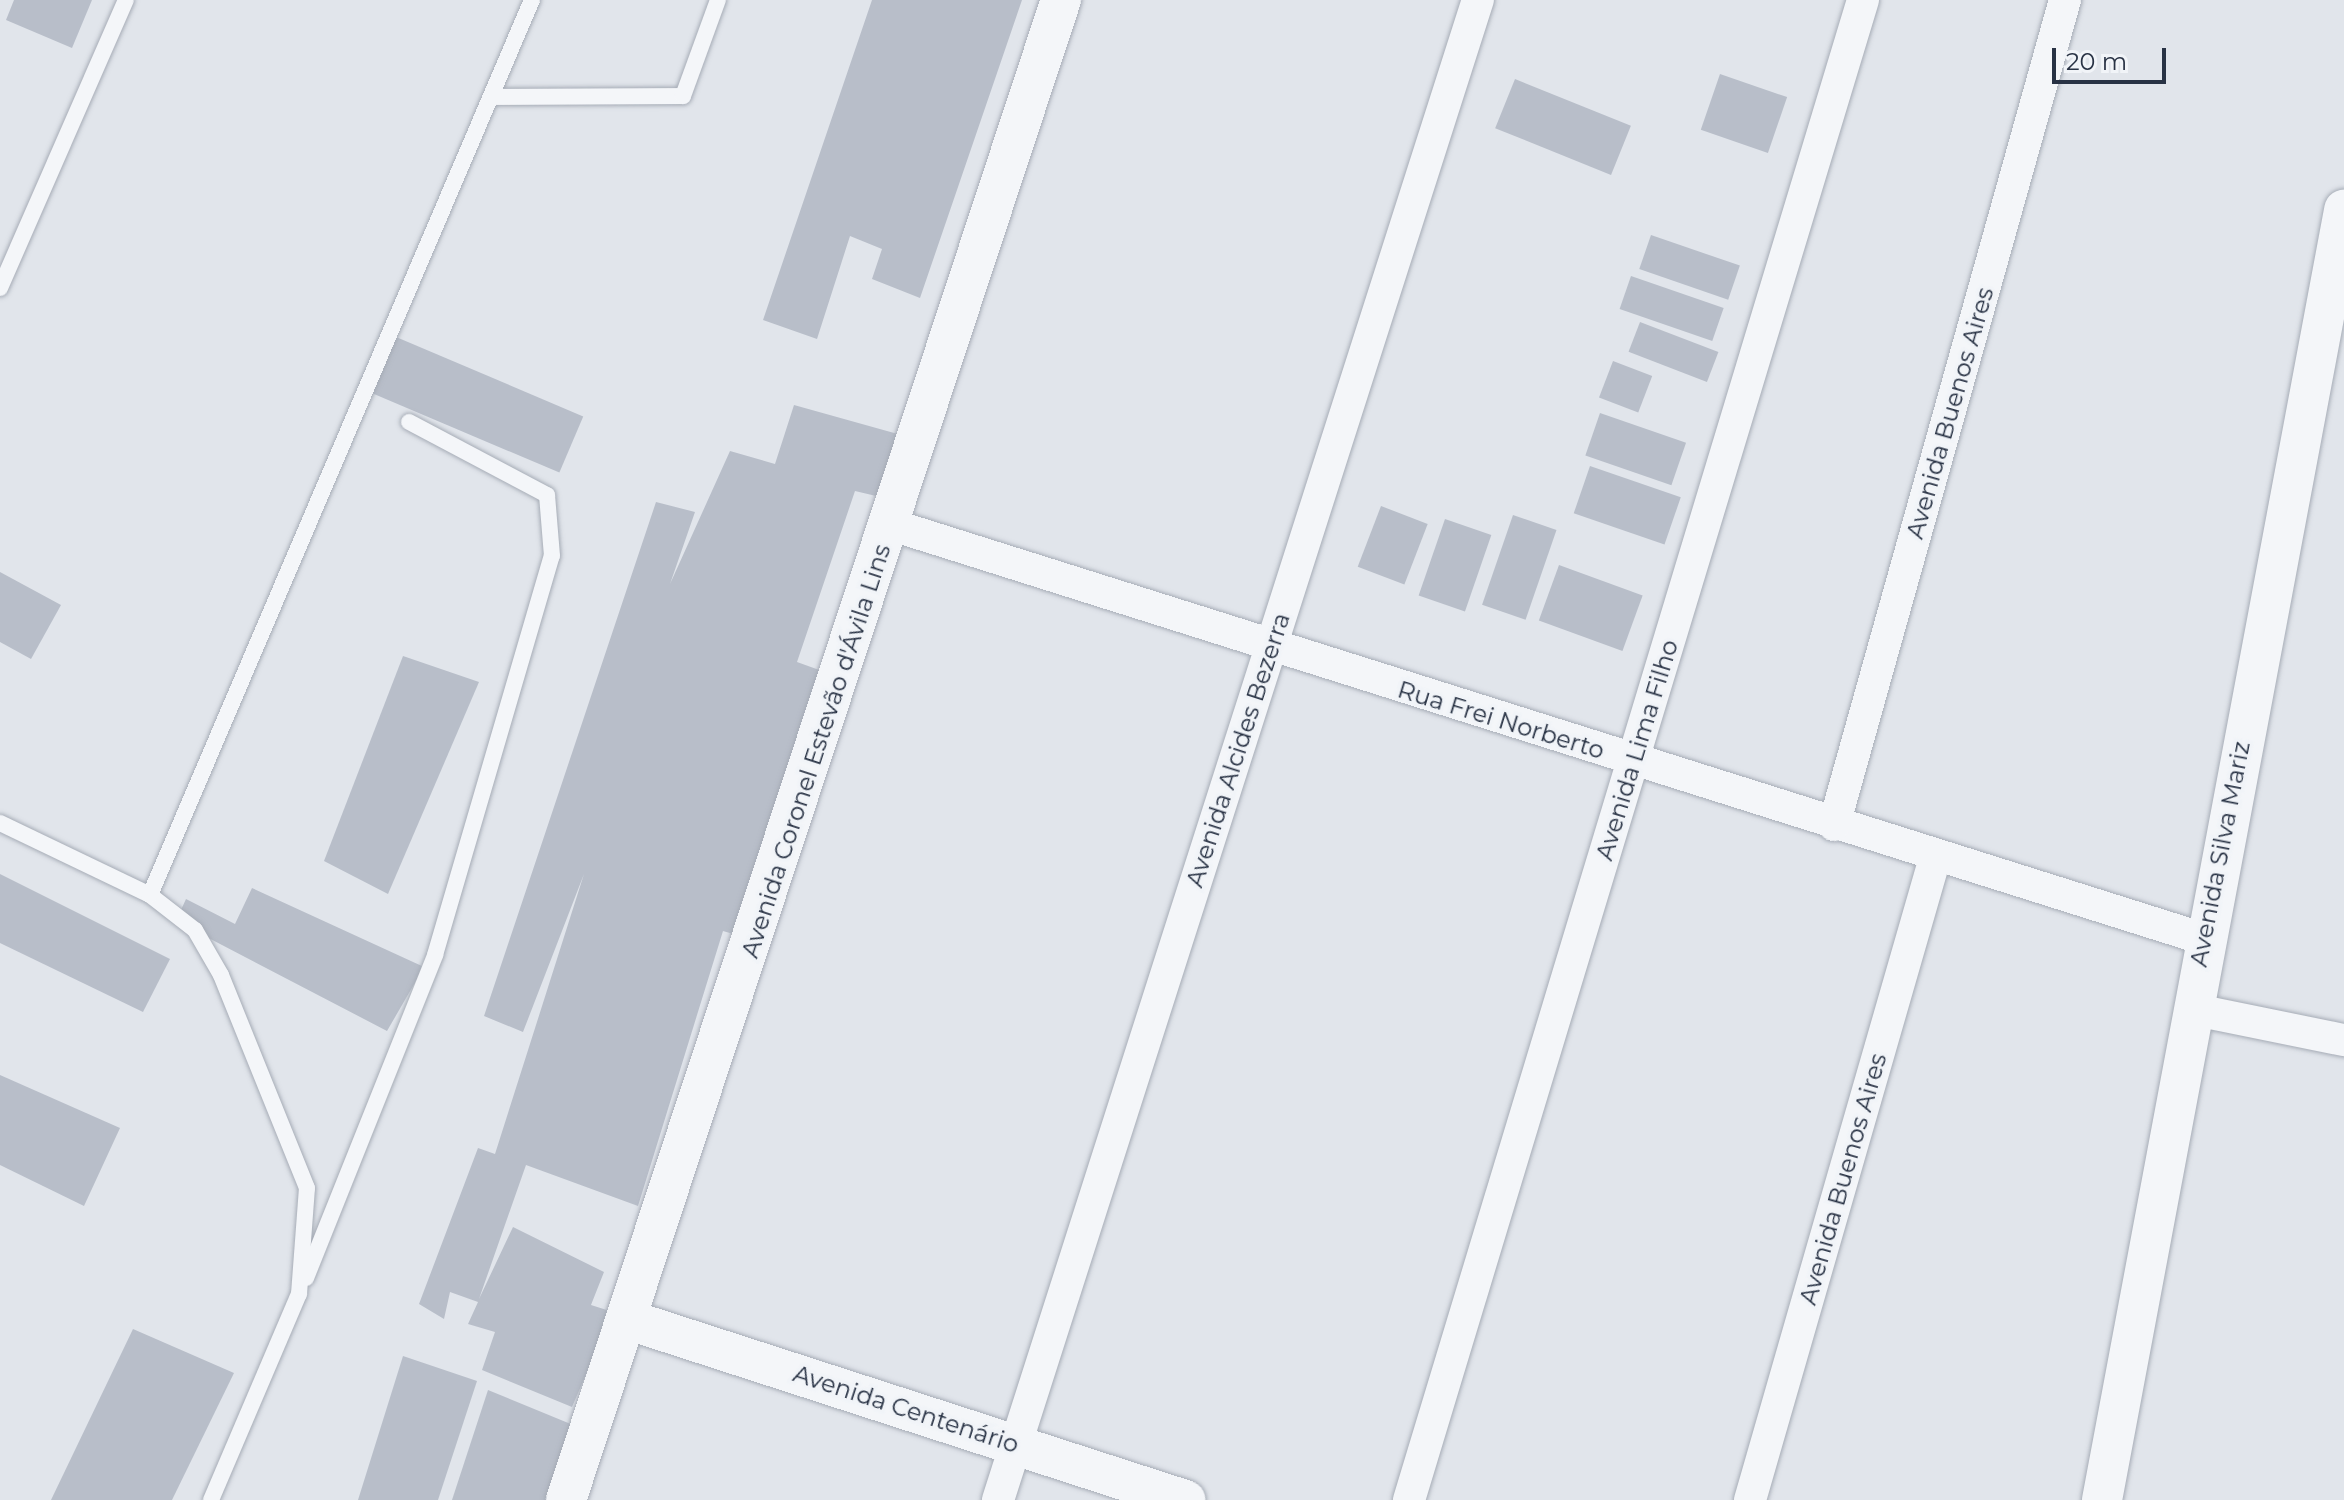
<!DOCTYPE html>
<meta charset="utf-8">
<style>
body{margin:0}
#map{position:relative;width:2344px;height:1500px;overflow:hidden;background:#e1e5eb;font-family:Montserrat,sans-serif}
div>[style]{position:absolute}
.building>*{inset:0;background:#b8bec9;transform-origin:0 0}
.roads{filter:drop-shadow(0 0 2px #a6acb6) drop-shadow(0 0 2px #a6acb6)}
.service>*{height:16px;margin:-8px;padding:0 8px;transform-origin:8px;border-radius:8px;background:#f4f6f9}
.minor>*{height:32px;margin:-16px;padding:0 16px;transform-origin:16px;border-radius:16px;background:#f4f6f9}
.tertiary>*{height:40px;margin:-20px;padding:0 20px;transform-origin:20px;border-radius:20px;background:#f4f6f9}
span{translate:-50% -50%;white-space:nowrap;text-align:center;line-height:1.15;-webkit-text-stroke:7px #f1f4f8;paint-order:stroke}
.street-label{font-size:24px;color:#283244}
.scale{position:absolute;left:2052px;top:48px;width:114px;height:36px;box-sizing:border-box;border:4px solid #283244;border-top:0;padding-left:10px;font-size:24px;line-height:28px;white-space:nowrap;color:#283244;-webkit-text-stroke:6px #f1f4f8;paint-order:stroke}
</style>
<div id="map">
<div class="building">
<i style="clip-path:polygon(14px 0,92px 0,72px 48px,6px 20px)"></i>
<i style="clip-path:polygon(872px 0,1022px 0,920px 298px,872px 279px,882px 249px,850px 236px,817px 339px,763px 320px)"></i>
<i style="left:1720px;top:74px;width:71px;height:59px;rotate:19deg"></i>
<i style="left:1515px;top:79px;width:125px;height:53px;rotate:22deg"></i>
<i style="left:1651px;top:235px;width:94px;height:36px;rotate:19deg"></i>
<i style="left:1631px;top:276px;width:98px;height:35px;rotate:19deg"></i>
<i style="left:1640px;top:322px;width:84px;height:32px;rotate:21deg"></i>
<i style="left:389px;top:334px;width:211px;height:61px;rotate:23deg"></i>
<i style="left:1613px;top:361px;width:42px;height:39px;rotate:21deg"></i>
<i style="clip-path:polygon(794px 405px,912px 438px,893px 500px,855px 491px,797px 662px,822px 671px,740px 936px,723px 931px,638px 1206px,526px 1165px,479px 1299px,513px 1227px,604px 1272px,591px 1305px,613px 1312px,572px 1407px,482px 1370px,495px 1332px,468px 1324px,478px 1302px,450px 1292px,444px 1319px,419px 1304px,478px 1148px,495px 1154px,584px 874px,523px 1032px,484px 1016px,656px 502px,695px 512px,670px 584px,730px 451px,775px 464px)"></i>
<i style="left:1600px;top:413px;width:91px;height:45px;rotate:19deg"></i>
<i style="left:1590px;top:466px;width:96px;height:50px;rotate:19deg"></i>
<i style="left:1381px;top:506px;width:50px;height:65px;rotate:21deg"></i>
<i style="left:1513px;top:515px;width:46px;height:95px;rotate:19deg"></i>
<i style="left:1445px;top:519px;width:49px;height:81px;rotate:19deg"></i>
<i style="left:1559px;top:565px;width:89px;height:59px;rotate:20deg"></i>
<i style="clip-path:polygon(0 572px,61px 605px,31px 659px,0 642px)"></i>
<i style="clip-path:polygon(403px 656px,479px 682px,388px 894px,324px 861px)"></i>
<i style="clip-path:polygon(0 874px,170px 959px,143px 1012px,0 943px)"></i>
<i style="clip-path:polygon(252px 888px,424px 967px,387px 1031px,176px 921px,186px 899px,235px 924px)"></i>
<i style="clip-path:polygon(0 1075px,120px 1128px,84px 1206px,0 1165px)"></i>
<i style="clip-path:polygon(133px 1329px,234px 1373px,172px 1500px,51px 1500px)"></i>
<i style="clip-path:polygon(403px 1356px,477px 1381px,438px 1500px,358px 1500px)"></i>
<i style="clip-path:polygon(488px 1390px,578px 1427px,555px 1500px,452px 1500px)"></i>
</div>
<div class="roads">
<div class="service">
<i style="left:494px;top:97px;width:189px;rotate:-0.3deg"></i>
<i style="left:683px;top:96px;width:102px;rotate:-70deg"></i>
<i style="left:0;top:288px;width:314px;rotate:-66.4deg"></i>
<i style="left:0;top:823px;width:166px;rotate:25.6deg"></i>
<i style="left:306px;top:1278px;width:348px;rotate:-68.2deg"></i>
<i style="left:435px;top:955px;width:416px;rotate:-73.7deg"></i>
<i style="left:552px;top:556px;width:61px;rotate:-94.7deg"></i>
<i style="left:547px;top:495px;width:156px;rotate:-152.1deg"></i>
<i style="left:211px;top:1500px;width:224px;rotate:-66.9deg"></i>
<i style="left:299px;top:1294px;width:106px;rotate:-85.7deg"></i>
<i style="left:307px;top:1188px;width:230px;rotate:-112deg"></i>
<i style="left:221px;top:975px;width:52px;rotate:-120deg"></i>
<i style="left:195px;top:930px;width:57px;rotate:-142.1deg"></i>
<i style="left:150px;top:895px;width:973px;rotate:-66.89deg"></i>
</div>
<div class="minor">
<i style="left:892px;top:525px;width:1376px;rotate:17.51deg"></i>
<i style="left:1834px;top:825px;width:857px;rotate:-74.36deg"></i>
<i style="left:2191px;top:1009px;width:156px;rotate:11.5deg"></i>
<i style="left:998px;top:1500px;width:1575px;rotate:-72.26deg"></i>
<i style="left:1409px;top:1500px;width:1567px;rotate:-73.16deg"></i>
<i style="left:1750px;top:1500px;width:668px;rotate:-73.93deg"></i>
</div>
<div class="tertiary">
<i style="left:626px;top:1319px;width:588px;rotate:17.94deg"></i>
<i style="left:566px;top:1500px;width:1580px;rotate:-71.74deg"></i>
<i style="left:2102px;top:1500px;width:1313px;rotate:-79.37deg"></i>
</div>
</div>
<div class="street-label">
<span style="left:1950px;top:413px;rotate:-74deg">Avenida Buenos Aires</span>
<span style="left:1501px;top:720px;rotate:17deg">Rua Frei Norberto</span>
<span style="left:1238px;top:750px;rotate:-72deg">Avenida Alcides Bezerra</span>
<span style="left:1637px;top:750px;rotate:-73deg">Avenida Lima Filho</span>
<span style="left:816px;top:751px;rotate:-72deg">Avenida Coronel Estevão d'Ávila Lins</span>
<span style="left:2220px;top:854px;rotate:-79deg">Avenida Silva Mariz</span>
<span style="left:1843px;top:1179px;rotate:-74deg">Avenida Buenos Aires</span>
<span style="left:906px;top:1409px;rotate:18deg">Avenida Centenário</span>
</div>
<div class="scale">20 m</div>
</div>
